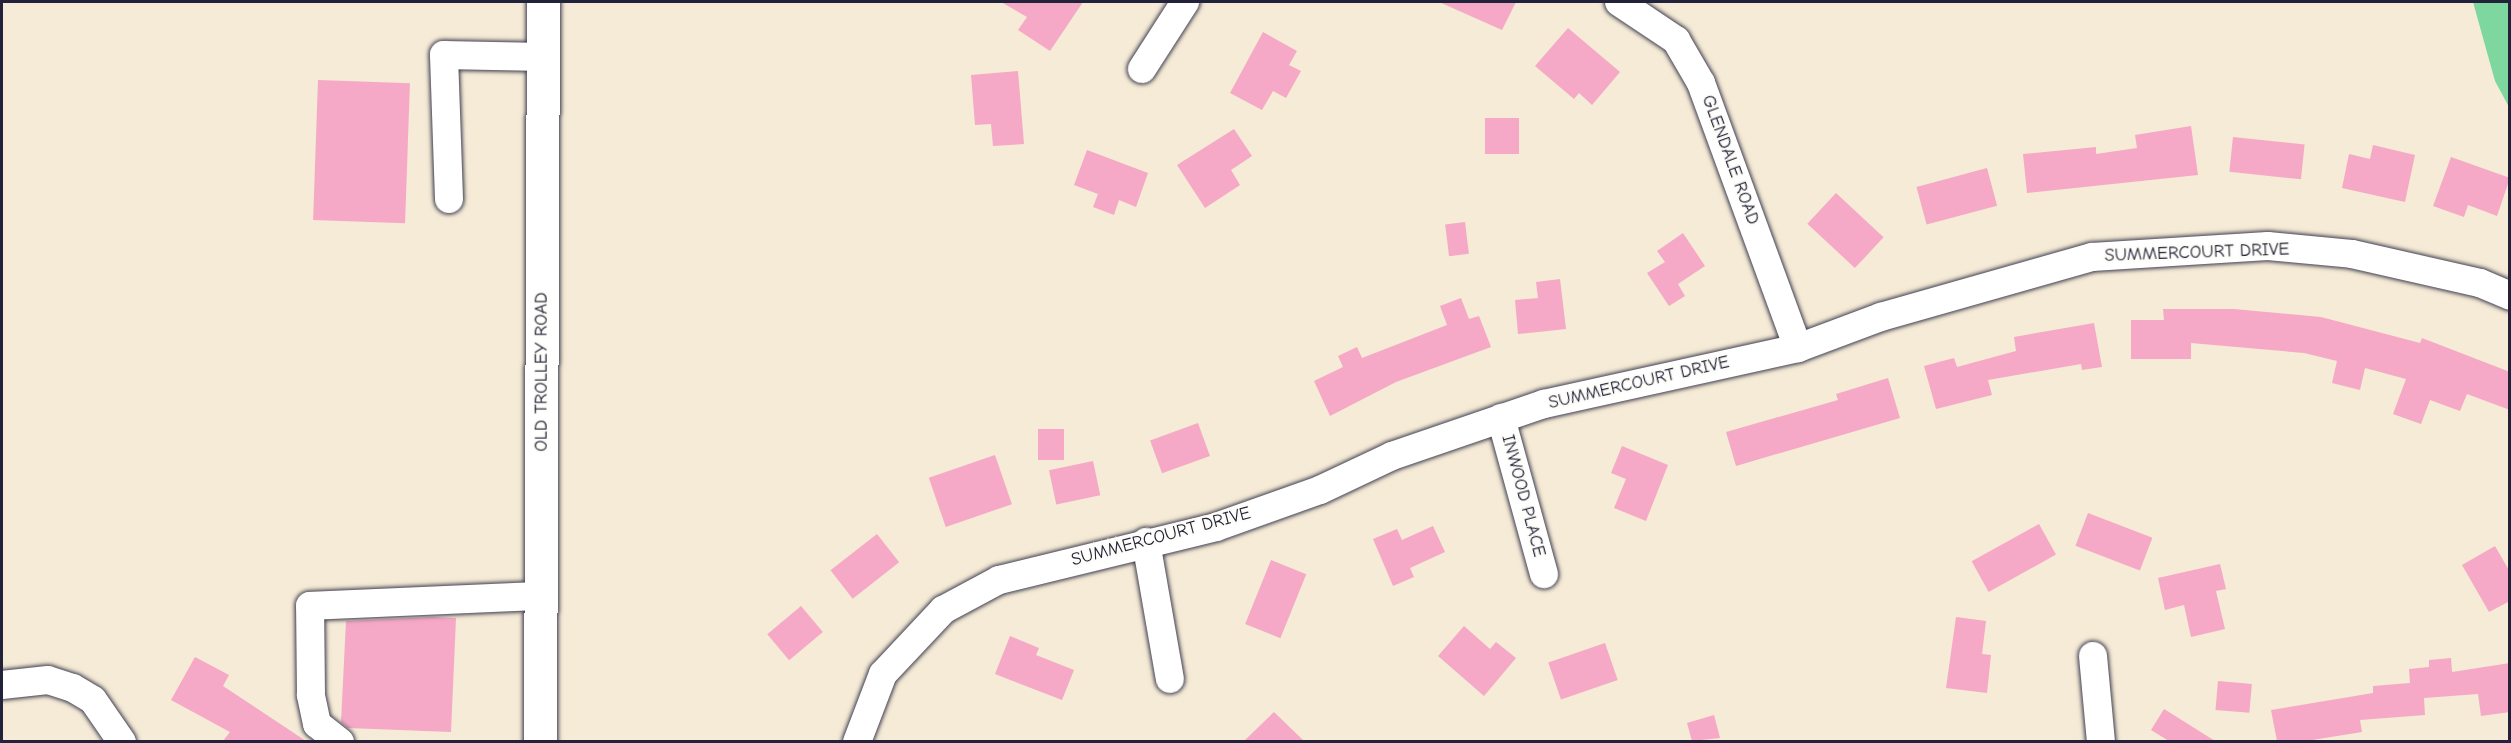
<!DOCTYPE html>
<style>
body{margin:0}
#map{position:relative;width:2511px;height:743px;overflow:hidden;background:#f5ebd6;font-family:"Comic Neue",sans-serif}
div>[style]{position:absolute}
.green>*{inset:0;background:#7dd79e}
.building>*{inset:0;background:#f5a9c6;transform-origin:0 0}
.roads{filter:drop-shadow(0 0 2px #424052) drop-shadow(0 0 2px #424052)}
.minor>*{height:28px;margin:-14px;padding:0 14px;transform-origin:14px;border-radius:14px;background:#fff}
.major>*{height:33px;margin:-16.5px;padding:0 16.5px;transform-origin:16.5px;border-radius:16.5px;background:#fff}
span{translate:-50% -50%;white-space:nowrap;text-align:center;line-height:1.15;-webkit-text-stroke:4.5px #fdfcf7;paint-order:stroke}
.street-label{font-size:18px;color:#22223b}
.frame{position:absolute;inset:0;border:3px solid #22223b;pointer-events:none}
</style>
<div id="map">
<div class="green">
<i style="clip-path:polygon(2473px 2px,2509px 2px,2509px 107px,2495px 81px)"></i>
</div>
<div class="building">
<i style="clip-path:polygon(1001px 2px,1083px 2px,1050px 51px,1018px 30px,1027px 17px)"></i>
<i style="clip-path:polygon(1439px 2px,1516px 2px,1502px 30px)"></i>
<i style="clip-path:polygon(1568px 28px,1620px 72px,1592px 105px,1579px 93px,1574px 99px,1535px 66px)"></i>
<i style="clip-path:polygon(1263px 32px,1297px 51px,1289px 65px,1301px 71px,1286px 98px,1273px 91px,1262px 110px,1230px 93px)"></i>
<i style="clip-path:polygon(1018px 71px,1024px 144px,993px 146px,991px 124px,975px 125px,971px 75px)"></i>
<i style="left:318px;top:80px;width:92px;height:140px;rotate:2deg"></i>
<i style="left:1485px;top:118px;width:34px;height:36px"></i>
<i style="clip-path:polygon(2191px 126px,2198px 175px,2027px 193px,2023px 154px,2096px 147px,2096px 154px,2137px 148px,2135px 135px)"></i>
<i style="clip-path:polygon(1234px 129px,1252px 156px,1231px 170px,1240px 185px,1205px 208px,1177px 165px)"></i>
<i style="left:2233px;top:137px;width:72px;height:35px;rotate:6deg"></i>
<i style="clip-path:polygon(2373px 145px,2415px 155px,2405px 202px,2342px 188px,2349px 154px,2370px 159px)"></i>
<i style="clip-path:polygon(1087px 150px,1148px 173px,1136px 207px,1119px 200px,1114px 215px,1093px 207px,1098px 194px,1074px 185px)"></i>
<i style="clip-path:polygon(2451px 157px,2510px 178px,2497px 216px,2468px 205px,2464px 217px,2433px 206px)"></i>
<i style="left:1987px;top:168px;width:39px;height:73px;rotate:75deg"></i>
<i style="left:1836px;top:193px;width:65px;height:42px;rotate:43deg"></i>
<i style="left:1465px;top:222px;width:32px;height:20px;rotate:83deg"></i>
<i style="clip-path:polygon(1683px 233px,1705px 266px,1678px 284px,1685px 296px,1669px 306px,1647px 273px,1665px 262px,1657px 251px)"></i>
<i style="clip-path:polygon(1560px 279px,1566px 329px,1518px 334px,1515px 300px,1538px 298px,1536px 282px)"></i>
<i style="clip-path:polygon(1461px 298px,1469px 319px,1479px 316px,1491px 347px,1396px 382px,1330px 416px,1314px 381px,1343px 367px,1338px 356px,1357px 347px,1362px 358px,1447px 325px,1440px 306px)"></i>
<i style="clip-path:polygon(2163px 309px,2234px 309px,2321px 317px,2420px 343px,2422px 338px,2510px 372px,2510px 410px,2467px 394px,2460px 411px,2430px 400px,2421px 424px,2393px 414px,2406px 379px,2365px 368px,2360px 390px,2332px 383px,2337px 361px,2304px 353px,2191px 343px,2191px 359px,2131px 359px,2131px 320px,2164px 320px)"></i>
<i style="clip-path:polygon(2094px 323px,2102px 367px,2082px 370px,2081px 364px,1988px 380px,1992px 395px,1936px 409px,1924px 366px,1954px 358px,1957px 367px,2016px 351px,2014px 337px)"></i>
<i style="clip-path:polygon(1888px 378px,1900px 418px,1736px 466px,1726px 432px,1838px 400px,1836px 394px)"></i>
<i style="left:1198px;top:423px;width:35px;height:51px;rotate:70deg"></i>
<i style="left:1038px;top:429px;width:26px;height:31px"></i>
<i style="clip-path:polygon(1622px 446px,1668px 465px,1646px 521px,1614px 508px,1626px 479px,1611px 473px)"></i>
<i style="left:995px;top:455px;width:52px;height:70px;rotate:71deg"></i>
<i style="left:1093px;top:461px;width:35px;height:45px;rotate:78deg"></i>
<i style="left:2088px;top:513px;width:69px;height:35px;rotate:21deg"></i>
<i style="left:2039px;top:524px;width:35px;height:77px;rotate:61deg"></i>
<i style="clip-path:polygon(1433px 526px,1445px 552px,1410px 568px,1414px 577px,1393px 586px,1373px 539px,1397px 529px,1402px 540px)"></i>
<i style="left:877px;top:534px;width:36px;height:59px;rotate:52deg"></i>
<i style="clip-path:polygon(2495px 546px,2510px 572px,2510px 601px,2489px 612px,2462px 565px)"></i>
<i style="left:1271px;top:560px;width:38px;height:69px;rotate:22deg"></i>
<i style="clip-path:polygon(2220px 564px,2226px 589px,2216px 591px,2225px 629px,2191px 637px,2184px 605px,2165px 610px,2158px 578px)"></i>
<i style="left:801px;top:606px;width:34px;height:44px;rotate:50deg"></i>
<i style="clip-path:polygon(433px 617px,456px 618px,451px 732px,348px 728px,341px 722px,346px 621px)"></i>
<i style="clip-path:polygon(1956px 617px,1986px 621px,1982px 654px,1991px 655px,1987px 693px,1946px 688px)"></i>
<i style="clip-path:polygon(1464px 626px,1490px 649px,1496px 642px,1516px 658px,1484px 696px,1438px 656px)"></i>
<i style="clip-path:polygon(1010px 636px,1039px 648px,1036px 655px,1074px 670px,1062px 700px,995px 674px)"></i>
<i style="left:1605px;top:643px;width:39px;height:60px;rotate:71deg"></i>
<i style="clip-path:polygon(195px 657px,229px 675px,223px 686px,306px 741px,223px 741px,230px 732px,171px 700px)"></i>
<i style="clip-path:polygon(2451px 658px,2452px 672px,2510px 663px,2510px 712px,2481px 716px,2478px 694px,2424px 698px,2425px 715px,2360px 720px,2362px 732px,2306px 741px,2277px 741px,2271px 710px,2373px 693px,2373px 686px,2410px 683px,2409px 669px,2429px 667px,2429px 660px)"></i>
<i style="left:2218px;top:681px;width:34px;height:29px;rotate:5deg"></i>
<i style="clip-path:polygon(2164px 709px,2215px 741px,2169px 741px,2151px 730px)"></i>
<i style="clip-path:polygon(1274px 712px,1304px 741px,1244px 741px)"></i>
<i style="clip-path:polygon(1714px 715px,1720px 738px,1692px 741px,1687px 723px)"></i>
</div>
<div class="roads">
<div class="minor">
<i style="left:1619px;top:2px;width:69px;rotate:33.7deg"></i>
<i style="left:1676px;top:40px;width:50px;rotate:59.8deg"></i>
<i style="left:1701px;top:83px;width:282px;rotate:69.9deg"></i>
<i style="left:1142px;top:69px;width:80px;rotate:-57.3deg"></i>
<i style="left:449px;top:199px;width:144px;rotate:-92deg"></i>
<i style="left:444px;top:55px;width:99px;rotate:1.2deg"></i>
<i style="left:1501px;top:418px;width:162px;rotate:74.6deg"></i>
<i style="left:1146px;top:542px;width:139px;rotate:80.1deg"></i>
<i style="left:2093px;top:656px;width:86px;rotate:84.7deg"></i>
<i style="left:2px;top:685px;width:46px;rotate:-6.2deg"></i>
<i style="left:48px;top:680px;width:26px;rotate:18deg"></i>
<i style="left:73px;top:688px;width:23px;rotate:31deg"></i>
<i style="left:93px;top:700px;width:51px;rotate:55.4deg"></i>
<i style="left:340px;top:742px;width:29px;rotate:-142deg"></i>
<i style="left:317px;top:724px;width:30px;rotate:-102deg"></i>
<i style="left:311px;top:695px;width:89px;rotate:-90.6deg"></i>
<i style="left:310px;top:606px;width:231px;rotate:-2.5deg"></i>
<i style="left:857px;top:742px;width:73px;rotate:-69.1deg"></i>
<i style="left:883px;top:674px;width:88px;rotate:-46.8deg"></i>
<i style="left:943px;top:610px;width:64px;rotate:-28.2deg"></i>
<i style="left:999px;top:580px;width:223px;rotate:-13.7deg"></i>
<i style="left:1216px;top:527px;width:110px;rotate:-19.6deg"></i>
<i style="left:1320px;top:490px;width:80px;rotate:-25.3deg"></i>
<i style="left:1392px;top:456px;width:161px;rotate:-18.9deg"></i>
<i style="left:1544px;top:404px;width:260px;rotate:-12.4deg"></i>
<i style="left:1798px;top:348px;width:89px;rotate:-20.5deg"></i>
<i style="left:1881px;top:317px;width:219px;rotate:-15.9deg"></i>
<i style="left:2092px;top:257px;width:176px;rotate:-3.6deg"></i>
<i style="left:2268px;top:246px;width:84px;rotate:5.4deg"></i>
<i style="left:2352px;top:254px;width:131px;rotate:12.8deg"></i>
<i style="left:2480px;top:283px;width:33px;rotate:23deg"></i>
</div>
<div class="major">
<i style="left:540px;top:742px;width:740px;rotate:-89.77deg"></i>
</div>
</div>
<div class="street-label">
<span style="left:1730px;top:160px;rotate:70deg">GLENDALE ROAD</span>
<span style="left:2197px;top:253px;rotate:-2deg">SUMMERCOURT DRIVE</span>
<span style="left:542px;top:372px;rotate:-90deg">OLD TROLLEY ROAD</span>
<span style="left:1639px;top:383px;rotate:-13deg">SUMMERCOURT DRIVE</span>
<span style="left:1523px;top:496px;rotate:75deg">INWOOD PLACE</span>
<span style="left:1161px;top:537px;rotate:-15deg">SUMMERCOURT DRIVE</span>
</div>
<div class="frame"></div>
</div>
